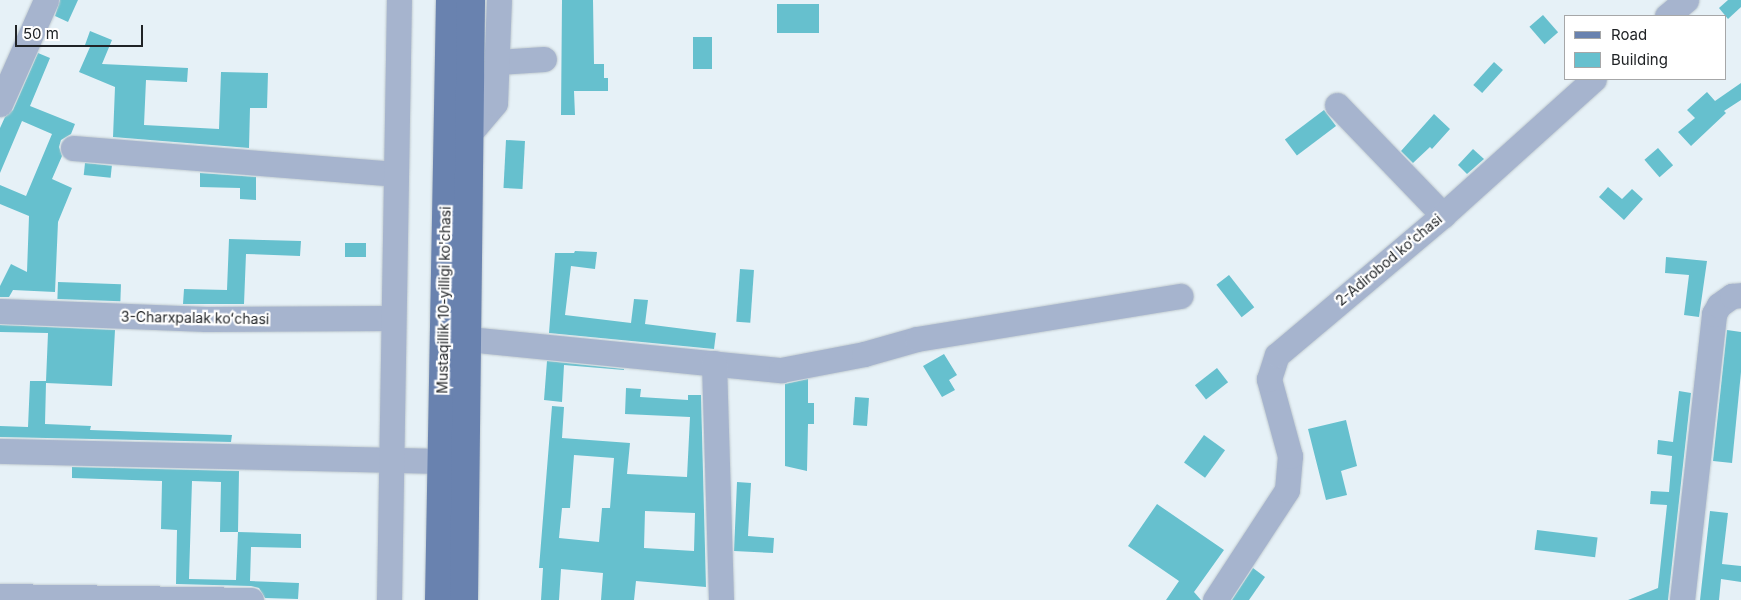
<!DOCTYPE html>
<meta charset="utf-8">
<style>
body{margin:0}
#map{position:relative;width:1741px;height:600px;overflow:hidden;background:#e6f1f7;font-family:Inter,sans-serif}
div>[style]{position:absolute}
.building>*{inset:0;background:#66c0ce;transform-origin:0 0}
.roads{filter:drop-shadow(0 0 1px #c2ccd1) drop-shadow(0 0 1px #c2ccd1)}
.minor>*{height:25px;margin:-12.5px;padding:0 12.5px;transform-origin:12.5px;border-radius:12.5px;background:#a6b4ce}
.major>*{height:28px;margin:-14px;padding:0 14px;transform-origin:14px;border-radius:14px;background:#6982af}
span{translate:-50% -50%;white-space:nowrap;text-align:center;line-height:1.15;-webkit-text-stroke:4.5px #fff;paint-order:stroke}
.street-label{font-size:14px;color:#202326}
.legend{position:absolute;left:1564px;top:15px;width:162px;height:65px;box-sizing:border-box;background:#fff;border:1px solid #a6a7a8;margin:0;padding:6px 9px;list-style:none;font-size:15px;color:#202326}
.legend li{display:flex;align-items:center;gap:10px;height:25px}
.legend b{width:25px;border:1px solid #a6a7a8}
.scale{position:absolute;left:15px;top:25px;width:128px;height:22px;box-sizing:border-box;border:2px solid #202326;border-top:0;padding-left:6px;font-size:15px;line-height:18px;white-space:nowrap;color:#202326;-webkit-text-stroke:4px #fff;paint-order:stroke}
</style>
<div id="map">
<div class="building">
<i style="clip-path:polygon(60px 0,78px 0,68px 22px,55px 16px)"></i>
<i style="clip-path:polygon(562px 0,593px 0,594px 64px,604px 64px,604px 78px,608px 78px,608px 91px,574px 91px,575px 115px,561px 115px)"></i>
<i style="clip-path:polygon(1728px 0,1741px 0,1741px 7px,1728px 19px,1719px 8px)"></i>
<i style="left:819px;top:4px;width:29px;height:42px;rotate:90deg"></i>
<i style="left:1543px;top:15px;width:23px;height:18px;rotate:49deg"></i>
<i style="clip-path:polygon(90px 31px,112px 40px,102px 64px,188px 68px,187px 82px,146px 80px,144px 125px,219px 129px,221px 72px,268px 73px,267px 108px,250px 108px,249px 148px,113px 137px,115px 87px,79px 72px,90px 47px,85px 45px)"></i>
<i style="left:712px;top:37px;width:32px;height:19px;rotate:90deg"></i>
<i style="clip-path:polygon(38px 53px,50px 58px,30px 106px,75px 124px,71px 134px,61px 140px,59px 147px,62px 156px,52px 179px,72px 188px,58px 222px,55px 292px,13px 290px,9px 297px,0 297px,0 286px,11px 264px,27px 272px,29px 216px,0 204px,0 185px,26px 196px,52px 134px,22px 121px,0 173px,0 128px,5px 117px,13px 110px)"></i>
<i style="left:1494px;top:62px;width:12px;height:31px;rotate:42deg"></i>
<i style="clip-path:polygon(1741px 83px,1741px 100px,1724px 111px,1726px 113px,1691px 146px,1678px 132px,1695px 118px,1687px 110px,1707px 92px,1715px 101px)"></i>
<i style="left:1324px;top:110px;width:20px;height:49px;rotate:53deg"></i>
<i style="clip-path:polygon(1434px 114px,1450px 129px,1432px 149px,1430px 147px,1413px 163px,1401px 151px)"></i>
<i style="left:506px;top:140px;width:19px;height:48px;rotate:3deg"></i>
<i style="left:1658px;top:148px;width:23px;height:18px;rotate:49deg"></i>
<i style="clip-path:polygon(1473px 149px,1484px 159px,1467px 174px,1458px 165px)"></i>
<i style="left:85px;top:163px;width:27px;height:12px;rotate:6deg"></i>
<i style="clip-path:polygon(200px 173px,256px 177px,256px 200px,240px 199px,240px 188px,200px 187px)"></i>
<i style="clip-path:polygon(1608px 187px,1622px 199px,1632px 189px,1643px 199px,1624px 220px,1599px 197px)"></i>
<i style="clip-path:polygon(229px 239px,301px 241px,300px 256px,246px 254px,244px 304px,183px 304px,184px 289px,227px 290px)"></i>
<i style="left:345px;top:243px;width:21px;height:14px"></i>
<i style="clip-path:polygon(575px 251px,597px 252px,595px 269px,571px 266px,565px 315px,631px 323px,634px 299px,648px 300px,645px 324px,716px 333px,714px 349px,549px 333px,555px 253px,574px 253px)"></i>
<i style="clip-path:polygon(1666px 257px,1707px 261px,1699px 317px,1684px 315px,1689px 275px,1665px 273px)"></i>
<i style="left:740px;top:269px;width:14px;height:53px;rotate:4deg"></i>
<i style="left:1229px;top:275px;width:41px;height:16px;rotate:52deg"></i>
<i style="left:58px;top:282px;width:63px;height:17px;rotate:2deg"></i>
<i style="clip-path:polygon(0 325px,115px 330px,112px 386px,46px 383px,45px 424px,91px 426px,90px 430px,232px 435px,231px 442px,0 437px,0 426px,28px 427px,30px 381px,46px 381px,48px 333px,0 332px)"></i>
<i style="clip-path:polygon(1727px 330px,1741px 332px,1741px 372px,1732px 463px,1713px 461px)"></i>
<i style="clip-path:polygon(944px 354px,957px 375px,949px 380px,955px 390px,942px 397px,923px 366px)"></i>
<i style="clip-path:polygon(547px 361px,624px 369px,624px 370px,564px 365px,562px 402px,544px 400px)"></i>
<i style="left:1217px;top:368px;width:18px;height:28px;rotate:52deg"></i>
<i style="clip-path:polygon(808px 379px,808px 403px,814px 403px,814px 424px,808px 424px,807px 471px,785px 466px,785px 384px)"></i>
<i style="clip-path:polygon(evenodd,626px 388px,641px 389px,640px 397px,688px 400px,688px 395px,701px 395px,706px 587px,636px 581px,634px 600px,601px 600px,603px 573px,561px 569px,559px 600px,541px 600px,543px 568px,539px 568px,552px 406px,564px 407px,562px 438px,630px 443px,627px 474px,687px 477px,690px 417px,625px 414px,626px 388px,574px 455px,614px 458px,610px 508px,602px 508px,599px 542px,559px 538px,562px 508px,570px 508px,574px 455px,626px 388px,645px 511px,695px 513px,694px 551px,644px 548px,645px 511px)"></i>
<i style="clip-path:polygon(1679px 391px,1691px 393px,1668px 600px,1628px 600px,1658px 588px,1667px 505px,1650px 504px,1651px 491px,1669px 492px,1672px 456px,1657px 454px,1658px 440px,1673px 442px)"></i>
<i style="left:855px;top:397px;width:14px;height:28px;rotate:4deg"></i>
<i style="clip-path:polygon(1346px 420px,1357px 466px,1341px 471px,1347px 495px,1326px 500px,1308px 429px)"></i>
<i style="left:1204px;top:435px;width:26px;height:34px;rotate:36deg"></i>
<i style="clip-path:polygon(evenodd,72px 467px,239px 471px,238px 532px,301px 534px,301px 548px,251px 547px,250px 581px,299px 583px,298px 599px,265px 598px,259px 588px,251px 586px,176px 584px,177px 530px,161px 529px,162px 481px,72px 478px,72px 467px,192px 481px,221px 482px,220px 532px,238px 532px,236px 580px,189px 579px,192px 481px)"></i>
<i style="clip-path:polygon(737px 482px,751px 483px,748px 536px,774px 538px,773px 553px,734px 551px)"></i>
<i style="clip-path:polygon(1157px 504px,1224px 550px,1194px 592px,1201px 600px,1166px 600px,1179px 581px,1128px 546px)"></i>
<i style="clip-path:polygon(1710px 511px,1728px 513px,1722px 564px,1741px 566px,1741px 582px,1721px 579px,1719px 600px,1700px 600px)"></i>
<i style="left:1537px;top:530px;width:61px;height:20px;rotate:7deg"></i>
<i style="clip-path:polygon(1253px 568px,1265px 577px,1249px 600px,1232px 600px)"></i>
</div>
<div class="roads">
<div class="minor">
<i style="left:1667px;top:16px;width:25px;rotate:-40deg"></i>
<i style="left:498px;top:62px;width:46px;rotate:-3.7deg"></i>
<i style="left:0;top:104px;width:114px;rotate:-66.1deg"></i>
<i style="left:1337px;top:105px;width:153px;rotate:46.1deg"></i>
<i style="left:469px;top:134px;width:40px;rotate:-50deg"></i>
<i style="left:495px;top:103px;width:103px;rotate:-87.8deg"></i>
<i style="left:73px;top:148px;width:323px;rotate:4.6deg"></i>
<i style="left:0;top:311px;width:206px;rotate:2.2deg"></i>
<i style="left:206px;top:319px;width:185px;rotate:-0.3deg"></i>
<i style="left:448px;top:337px;width:335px;rotate:5.7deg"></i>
<i style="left:781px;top:370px;width:85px;rotate:-10.9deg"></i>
<i style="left:864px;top:354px;width:55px;rotate:-15.8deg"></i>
<i style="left:917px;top:339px;width:267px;rotate:-9.3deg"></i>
<i style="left:714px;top:363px;width:237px;rotate:88.3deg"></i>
<i style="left:0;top:451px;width:440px;rotate:1.3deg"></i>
<i style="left:0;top:596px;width:251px;rotate:0.9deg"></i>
<i style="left:389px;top:600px;width:600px;rotate:-89.05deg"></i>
<i style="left:1215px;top:600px;width:131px;rotate:-56.8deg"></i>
<i style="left:1287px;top:490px;width:34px;rotate:-85deg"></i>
<i style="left:1290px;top:456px;width:80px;rotate:-105.3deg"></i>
<i style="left:1269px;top:379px;width:25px;rotate:-72deg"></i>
<i style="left:1277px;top:355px;width:217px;rotate:-40.1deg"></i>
<i style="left:1443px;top:215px;width:203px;rotate:-42deg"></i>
<i style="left:1682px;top:600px;width:288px;rotate:-83.6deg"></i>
<i style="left:1714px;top:314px;width:10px;rotate:-61deg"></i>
<i style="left:1719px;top:305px;width:16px;rotate:-35deg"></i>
<i style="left:1732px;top:296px;width:9px;rotate:-6deg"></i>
</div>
<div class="major">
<i style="left:439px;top:600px;width:600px;rotate:-88.95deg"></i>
<i style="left:464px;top:600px;width:600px;rotate:-89.33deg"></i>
</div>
</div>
<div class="street-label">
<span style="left:1389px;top:260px;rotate:-40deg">2-Adirobod koʻchasi</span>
<span style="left:444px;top:300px;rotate:-89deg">Mustaqillik 10-yilligi ko'chasi</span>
<span style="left:195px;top:318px;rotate:1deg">3-Charxpalak koʻchasi</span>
</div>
<ul class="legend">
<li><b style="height:6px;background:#6982af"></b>Road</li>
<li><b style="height:14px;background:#66c0ce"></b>Building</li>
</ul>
<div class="scale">50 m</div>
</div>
